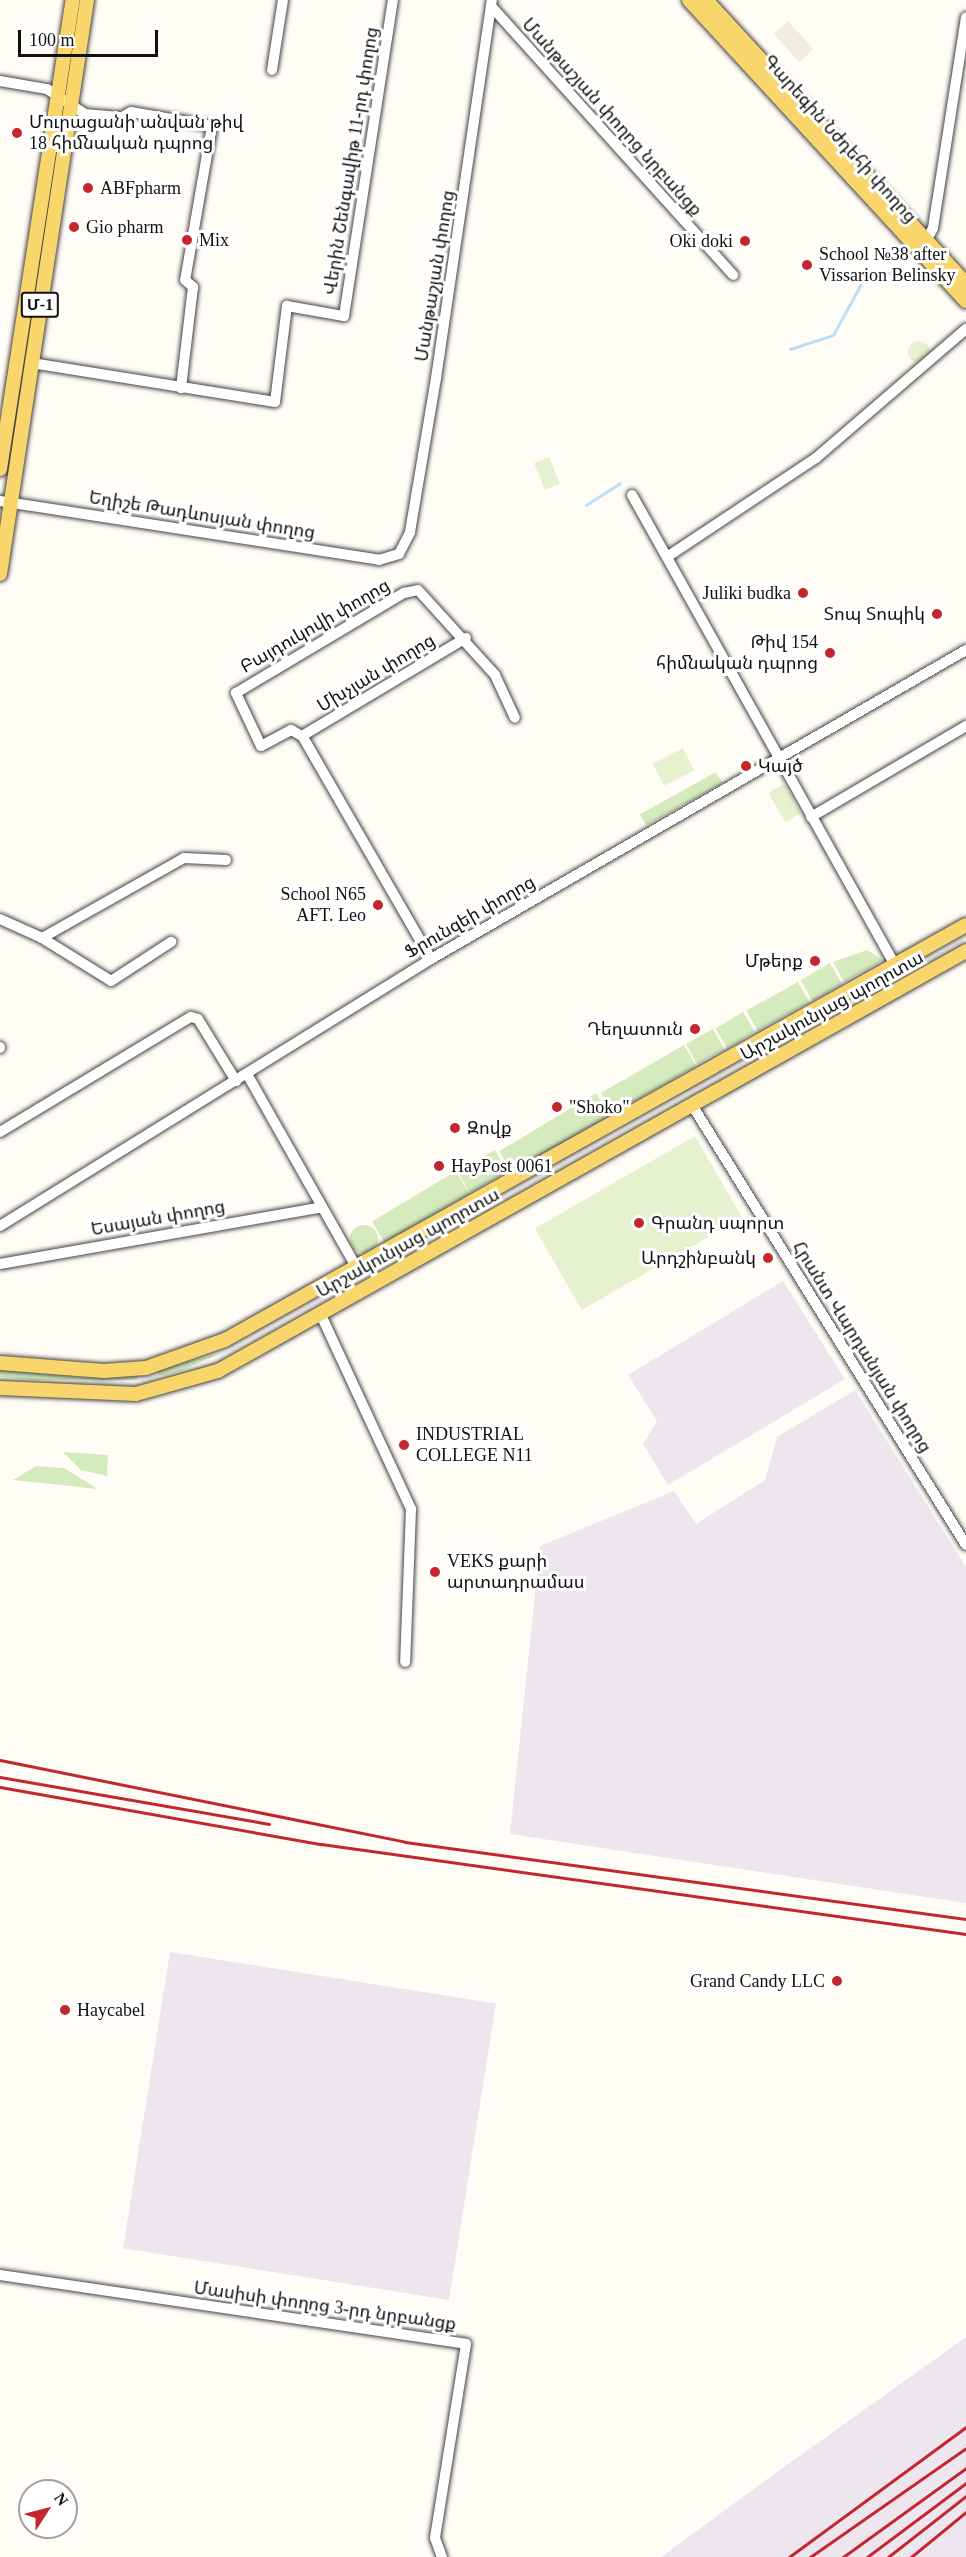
<!DOCTYPE html>
<meta charset="utf-8">
<style>
body{margin:0}
#map{position:relative;width:966px;height:2557px;overflow:hidden;background:#fffdf5;font-family:"Times New Roman","Noto Sans Armenian",serif}
div>[style]{position:absolute}
.industrial>*{inset:0;background:#eee6ef;transform-origin:0 0}
.green>*{inset:0;background:#d5ebbd;transform-origin:0 0}
.round{border-radius:50%}
.pitch>*{inset:0;background:#e6f2cf;transform-origin:0 0}
.plaza>*{inset:0;background:#f1ede2;transform-origin:0 0}
.stream>*{height:3px;margin:-1.5px;padding:0 1.5px;transform-origin:1.5px;border-radius:1.5px;background:#b9e0f7}
.roads{filter:drop-shadow(0 0 2px #444) drop-shadow(0 0 2px #444)}
.minor>*{height:10px;margin:-5px;padding:0 5px;transform-origin:5px;border-radius:5px;background:#fff}
.major>*{height:14px;margin:-7px;padding:0 7px;transform-origin:7px;border-radius:7px;background:#f9d66b}
.rail>*{height:3px;margin:-1.5px;padding:0 1.5px;transform-origin:1.5px;border-radius:1.5px;background:#c4262e}
.dots>*{width:16px;height:16px;translate:-50% -50%;box-sizing:border-box;border:3px solid #fff;border-radius:50%}
span{translate:-50% -50%;white-space:nowrap;text-align:center;line-height:1.15;-webkit-text-stroke:6px #fff;paint-order:stroke}
.shield-label span{padding:2px 4px;background:#fff;border:2px solid;border-radius:4px;-webkit-text-stroke-width:0}
.shield-label{font-size:16px;color:#111;font-weight:700}
.street-label{font-size:18px;color:#111}
.poi-label{font-size:18px;color:#111}
.left{translate:0 -50%;text-align:left}
.right{translate:-100% -50%;text-align:right}
.north{position:absolute;left:18px;top:2479px;width:60px;height:60px;box-sizing:border-box;background:#fff;border:2px solid #a0a0a0;border-radius:50%;rotate:54deg;font-size:16px;font-weight:700;line-height:24px;text-align:center;color:#111}
.north::after{content:'';display:block;margin:auto;width:21px;height:27px;background:#c4262e;clip-path:polygon(50% 0,100% 100%,50% 72%,0 100%)}
.scale{position:absolute;left:18px;top:30px;width:140px;height:27px;box-sizing:border-box;border:3px solid #111;border-top:0;padding-left:8px;font-size:18px;line-height:21px;white-space:nowrap;color:#111;-webkit-text-stroke:4px #fff;paint-order:stroke}
</style>
<div id="map">
<div class="industrial">
<i style="clip-path:polygon(783px 1281px,845px 1379px,668px 1485px,643px 1444px,657px 1421px,628px 1375px)"></i>
<i style="clip-path:polygon(855px 1390px,966px 1567px,966px 1903px,510px 1834px,540px 1546px,674px 1491px,696px 1524px,765px 1480px,777px 1437px)"></i>
<i style="left:170px;top:1952px;width:330px;height:300px;rotate:9deg"></i>
<i style="clip-path:polygon(966px 2337px,966px 2557px,661px 2557px,770px 2477px)"></i>
</div>
<div class="green">
<i style="left:716px;top:772px;width:13px;height:87px;rotate:61deg"></i>
<i style="clip-path:polygon(867px 950px,883px 960px,844px 982px,833px 962px)"></i>
<i style="left:830px;top:963px;width:24px;height:34px;rotate:60deg"></i>
<i style="left:798px;top:982px;width:23px;height:59px;rotate:61deg"></i>
<i style="left:743px;top:1012px;width:23px;height:32px;rotate:59deg"></i>
<i style="left:713px;top:1029px;width:23px;height:31px;rotate:61deg"></i>
<i style="left:684px;top:1045px;width:24px;height:96px;rotate:60deg"></i>
<i style="left:596px;top:1093px;width:26px;height:113px;rotate:59deg"></i>
<i style="left:495px;top:1150px;width:25px;height:43px;rotate:61deg"></i>
<i style="left:456px;top:1171px;width:26px;height:98px;rotate:59deg"></i>
<i class="round" style="left:350px;top:1225px;width:28px;height:28px"></i>
<i style="clip-path:polygon(224px 1352px,178px 1372px,159px 1376px,157px 1370px)"></i>
<i style="clip-path:polygon(0 1370px,84px 1377px,136px 1374px,138px 1380px,31px 1380px,0 1377px)"></i>
<i style="clip-path:polygon(63px 1452px,108px 1455px,107px 1476px,81px 1470px)"></i>
<i style="clip-path:polygon(36px 1466px,64px 1468px,98px 1489px,13px 1480px)"></i>
</div>
<div class="pitch">
<i class="round" style="left:908px;top:341px;width:22px;height:22px"></i>
<i style="left:549px;top:457px;width:29px;height:16px;rotate:68deg"></i>
<i style="left:683px;top:748px;width:25px;height:34px;rotate:63deg"></i>
<i style="left:784px;top:784px;width:34px;height:18px;rotate:60deg"></i>
<i style="left:695px;top:1136px;width:94px;height:185px;rotate:60deg"></i>
</div>
<div class="plaza">
<i style="left:788px;top:21px;width:38px;height:19px;rotate:48deg"></i>
</div>
<div class="stream">
<i style="left:790px;top:349px;width:45px;rotate:-18deg"></i>
<i style="left:833px;top:335px;width:60px;rotate:-61.3deg"></i>
<i style="left:862px;top:282px;width:19px;rotate:-28deg"></i>
<i style="left:879px;top:273px;width:18px"></i>
<i style="left:586px;top:505px;width:40px;rotate:-32.9deg"></i>
</div>
<div class="roads">
<div class="minor">
<i style="left:491px;top:6px;width:362px;rotate:48deg"></i>
<i style="left:272px;top:70px;width:71px;rotate:-81.1deg"></i>
<i style="left:0;top:81px;width:48px;rotate:9.7deg"></i>
<i style="left:47px;top:89px;width:45px;rotate:33.3deg"></i>
<i style="left:85px;top:114px;width:37px;rotate:5deg"></i>
<i style="left:122px;top:117px;width:10px;rotate:-29deg"></i>
<i style="left:131px;top:112px;width:82px;rotate:9.8deg"></i>
<i style="left:212px;top:126px;width:156px;rotate:99.9deg"></i>
<i style="left:185px;top:280px;width:11px;rotate:41deg"></i>
<i style="left:193px;top:287px;width:102px;rotate:96.8deg"></i>
<i style="left:923px;top:247px;width:21px;rotate:-62deg"></i>
<i style="left:933px;top:228px;width:213px;rotate:-81.1deg"></i>
<i style="left:32px;top:363px;width:246px;rotate:9.1deg"></i>
<i style="left:275px;top:402px;width:97px;rotate:-82.9deg"></i>
<i style="left:287px;top:306px;width:58px;rotate:10deg"></i>
<i style="left:344px;top:316px;width:320px;rotate:-81.2deg"></i>
<i style="left:632px;top:495px;width:539px;rotate:60.77deg"></i>
<i style="left:0;top:501px;width:384px;rotate:8.8deg"></i>
<i style="left:379px;top:560px;width:21px;rotate:-17deg"></i>
<i style="left:399px;top:554px;width:25px;rotate:-63deg"></i>
<i style="left:410px;top:532px;width:156px;rotate:-80.4deg"></i>
<i style="left:436px;top:378px;width:382px;rotate:-81.6deg"></i>
<i style="left:667px;top:557px;width:179px;rotate:-33.6deg"></i>
<i style="left:816px;top:458px;width:198px;rotate:-40.7deg"></i>
<i style="left:302px;top:736px;width:191px;rotate:-30.9deg"></i>
<i style="left:811px;top:817px;width:180px;rotate:-30.4deg"></i>
<i style="left:0;top:919px;width:46px;rotate:24.3deg"></i>
<i style="left:42px;top:938px;width:163px;rotate:-29.4deg"></i>
<i style="left:184px;top:858px;width:42px;rotate:2.7deg"></i>
<i style="left:42px;top:938px;width:81px;rotate:31.9deg"></i>
<i style="left:111px;top:981px;width:72px;rotate:-33deg"></i>
<i style="left:431px;top:959px;width:258px;rotate:-120deg"></i>
<i style="left:302px;top:736px;width:13px;rotate:-151deg"></i>
<i style="left:291px;top:730px;width:34px;rotate:152deg"></i>
<i style="left:261px;top:746px;width:59px;rotate:-115.3deg"></i>
<i style="left:236px;top:693px;width:196px;rotate:-30.8deg"></i>
<i style="left:404px;top:593px;width:14px;rotate:-12deg"></i>
<i style="left:418px;top:590px;width:115px;rotate:47.8deg"></i>
<i style="left:495px;top:675px;width:47px;rotate:65.1deg"></i>
<i style="left:0;top:1048px;width:1px;rotate:-90deg"></i>
<i style="left:247px;top:1074px;width:222px;rotate:60.5deg"></i>
<i style="left:692px;top:1105px;width:518px;rotate:58.09deg"></i>
<i style="left:0;top:1132px;width:223px;rotate:-31.1deg"></i>
<i style="left:191px;top:1017px;width:7px;rotate:16deg"></i>
<i style="left:198px;top:1019px;width:73px;rotate:58.5deg"></i>
<i style="left:0;top:1226px;width:507px;rotate:-31.78deg"></i>
<i style="left:431px;top:959px;width:618px;rotate:-30.01deg"></i>
<i style="left:0;top:1264px;width:327px;rotate:-10deg"></i>
<i style="left:320px;top:1313px;width:216px;rotate:65.1deg"></i>
<i style="left:411px;top:1509px;width:153px;rotate:92.2deg"></i>
<i style="left:0;top:2275px;width:471px;rotate:8.4deg"></i>
<i style="left:466px;top:2344px;width:196px;rotate:99.1deg"></i>
<i style="left:435px;top:2538px;width:20px;rotate:70deg"></i>
</div>
<div class="major">
<i style="left:689px;top:0;width:409px;rotate:47.4deg"></i>
<i style="left:706px;top:0;width:385px;rotate:47.5deg"></i>
<i style="left:0;top:469px;width:475px;rotate:-81.2deg"></i>
<i style="left:0;top:574px;width:581px;rotate:-81.38deg"></i>
<i style="left:0;top:1363px;width:104px;rotate:4.4deg"></i>
<i style="left:104px;top:1371px;width:42px;rotate:-4.1deg"></i>
<i style="left:146px;top:1368px;width:84px;rotate:-19.5deg"></i>
<i style="left:225px;top:1340px;width:849px;rotate:-29.25deg"></i>
<i style="left:0;top:1388px;width:136px;rotate:2.5deg"></i>
<i style="left:136px;top:1394px;width:85px;rotate:-15.7deg"></i>
<i style="left:218px;top:1371px;width:858px;rotate:-29.31deg"></i>
</div>
</div>
<div class="rail">
<i style="left:0;top:1760px;width:413px;rotate:11.4deg"></i>
<i style="left:405px;top:1842px;width:566px;rotate:7.82deg"></i>
<i style="left:0;top:1777px;width:273px;rotate:9.9deg"></i>
<i style="left:0;top:1787px;width:326px;rotate:10.1deg"></i>
<i style="left:321px;top:1844px;width:651px;rotate:7.94deg"></i>
<i style="left:789px;top:2557px;width:220px;rotate:-36.3deg"></i>
<i style="left:810px;top:2557px;width:190px;rotate:-34.9deg"></i>
<i style="left:843px;top:2557px;width:152px;rotate:-35.9deg"></i>
<i style="left:867px;top:2557px;width:124px;rotate:-36.8deg"></i>
<i style="left:888px;top:2557px;width:99px;rotate:-38deg"></i>
<i style="left:911px;top:2557px;width:71px;rotate:-39.3deg"></i>
</div>
<div class="dots">
<i style="left:17px;top:133px;background:#c4262e"></i>
<i style="left:88px;top:188px;background:#c4262e"></i>
<i style="left:74px;top:227px;background:#c4262e"></i>
<i style="left:187px;top:240px;background:#c4262e"></i>
<i style="left:745px;top:241px;background:#c4262e"></i>
<i style="left:807px;top:265px;background:#c4262e"></i>
<i style="left:803px;top:593px;background:#c4262e"></i>
<i style="left:937px;top:614px;background:#c4262e"></i>
<i style="left:830px;top:653px;background:#c4262e"></i>
<i style="left:746px;top:766px;background:#c4262e"></i>
<i style="left:378px;top:905px;background:#c4262e"></i>
<i style="left:815px;top:961px;background:#c4262e"></i>
<i style="left:695px;top:1029px;background:#c4262e"></i>
<i style="left:557px;top:1107px;background:#c4262e"></i>
<i style="left:455px;top:1128px;background:#c4262e"></i>
<i style="left:439px;top:1166px;background:#c4262e"></i>
<i style="left:639px;top:1223px;background:#c4262e"></i>
<i style="left:768px;top:1258px;background:#c4262e"></i>
<i style="left:404px;top:1445px;background:#c4262e"></i>
<i style="left:435px;top:1572px;background:#c4262e"></i>
<i style="left:837px;top:1981px;background:#c4262e"></i>
<i style="left:65px;top:2010px;background:#c4262e"></i>
</div>
<div class="shield-label">
<span style="left:40px;top:305px">Մ-1</span>
</div>
<div class="street-label">
<span style="left:612px;top:117px;rotate:48deg">Մանթաշյան փողոց նրբանցք</span>
<span style="left:840px;top:139px;rotate:48deg">Գարեգին Նժդեհի փողոց</span>
<span style="left:351px;top:161px;rotate:-81deg">Վերին Շենգավիթ 11-րդ փողոց</span>
<span style="left:435px;top:276px;rotate:-81deg">Մանթաշյան փողոց</span>
<span style="left:202px;top:515px;rotate:9deg">Եղիշե Թադևոսյան փողոց</span>
<span style="left:315px;top:626px;rotate:-30deg">Բայդուկովի փողոց</span>
<span style="left:376px;top:673px;rotate:-31deg">Մխչյան փողոց</span>
<span style="left:470px;top:917px;rotate:-30deg">Ֆրունզեի փողոց</span>
<span style="left:832px;top:1006px;rotate:-29deg">Արշակունյաց պողոտա</span>
<span style="left:158px;top:1218px;rotate:-10deg">Եսայան փողոց</span>
<span style="left:408px;top:1243px;rotate:-29deg">Արշակունյաց պողոտա</span>
<span style="left:862px;top:1347px;rotate:58deg">Հրանտ Վարդանյան փողոց</span>
<span style="left:325px;top:2306px;rotate:8deg">Մասիսի փողոց 3-րդ նրբանցք</span>
</div>
<div class="poi-label">
<span class="left" style="left:29px;top:133px">Մուրացանի անվան թիվ<br>18 հիմնական դպրոց</span>
<span class="left" style="left:100px;top:188px">ABFpharm</span>
<span class="left" style="left:86px;top:227px">Gio pharm</span>
<span class="left" style="left:199px;top:240px">Mix</span>
<span class="right" style="left:733px;top:241px">Oki doki</span>
<span class="left" style="left:819px;top:265px">School №38 after<br>Vissarion Belinsky</span>
<span class="right" style="left:791px;top:593px">Juliki budka</span>
<span class="right" style="left:925px;top:614px">Տոպ Տոպիկ</span>
<span class="right" style="left:818px;top:653px">Թիվ 154<br>հիմնական դպրոց</span>
<span class="left" style="left:758px;top:766px">Կայծ</span>
<span class="right" style="left:366px;top:905px">School N65<br>AFT. Leo</span>
<span class="right" style="left:803px;top:961px">Մթերք</span>
<span class="right" style="left:683px;top:1029px">Դեղատուն</span>
<span class="left" style="left:569px;top:1107px">"Shoko"</span>
<span class="left" style="left:467px;top:1128px">Զովք</span>
<span class="left" style="left:451px;top:1166px">HayPost 0061</span>
<span class="left" style="left:651px;top:1223px">Գրանդ սպորտ</span>
<span class="right" style="left:756px;top:1258px">Արդշինբանկ</span>
<span class="left" style="left:416px;top:1445px">INDUSTRIAL<br>COLLEGE N11</span>
<span class="left" style="left:447px;top:1572px">VEKS քարի<br>արտադրամաս</span>
<span class="right" style="left:825px;top:1981px">Grand Candy LLC</span>
<span class="left" style="left:77px;top:2010px">Haycabel</span>
</div>
<div class="north">N</div>
<div class="scale">100 m</div>
</div>
